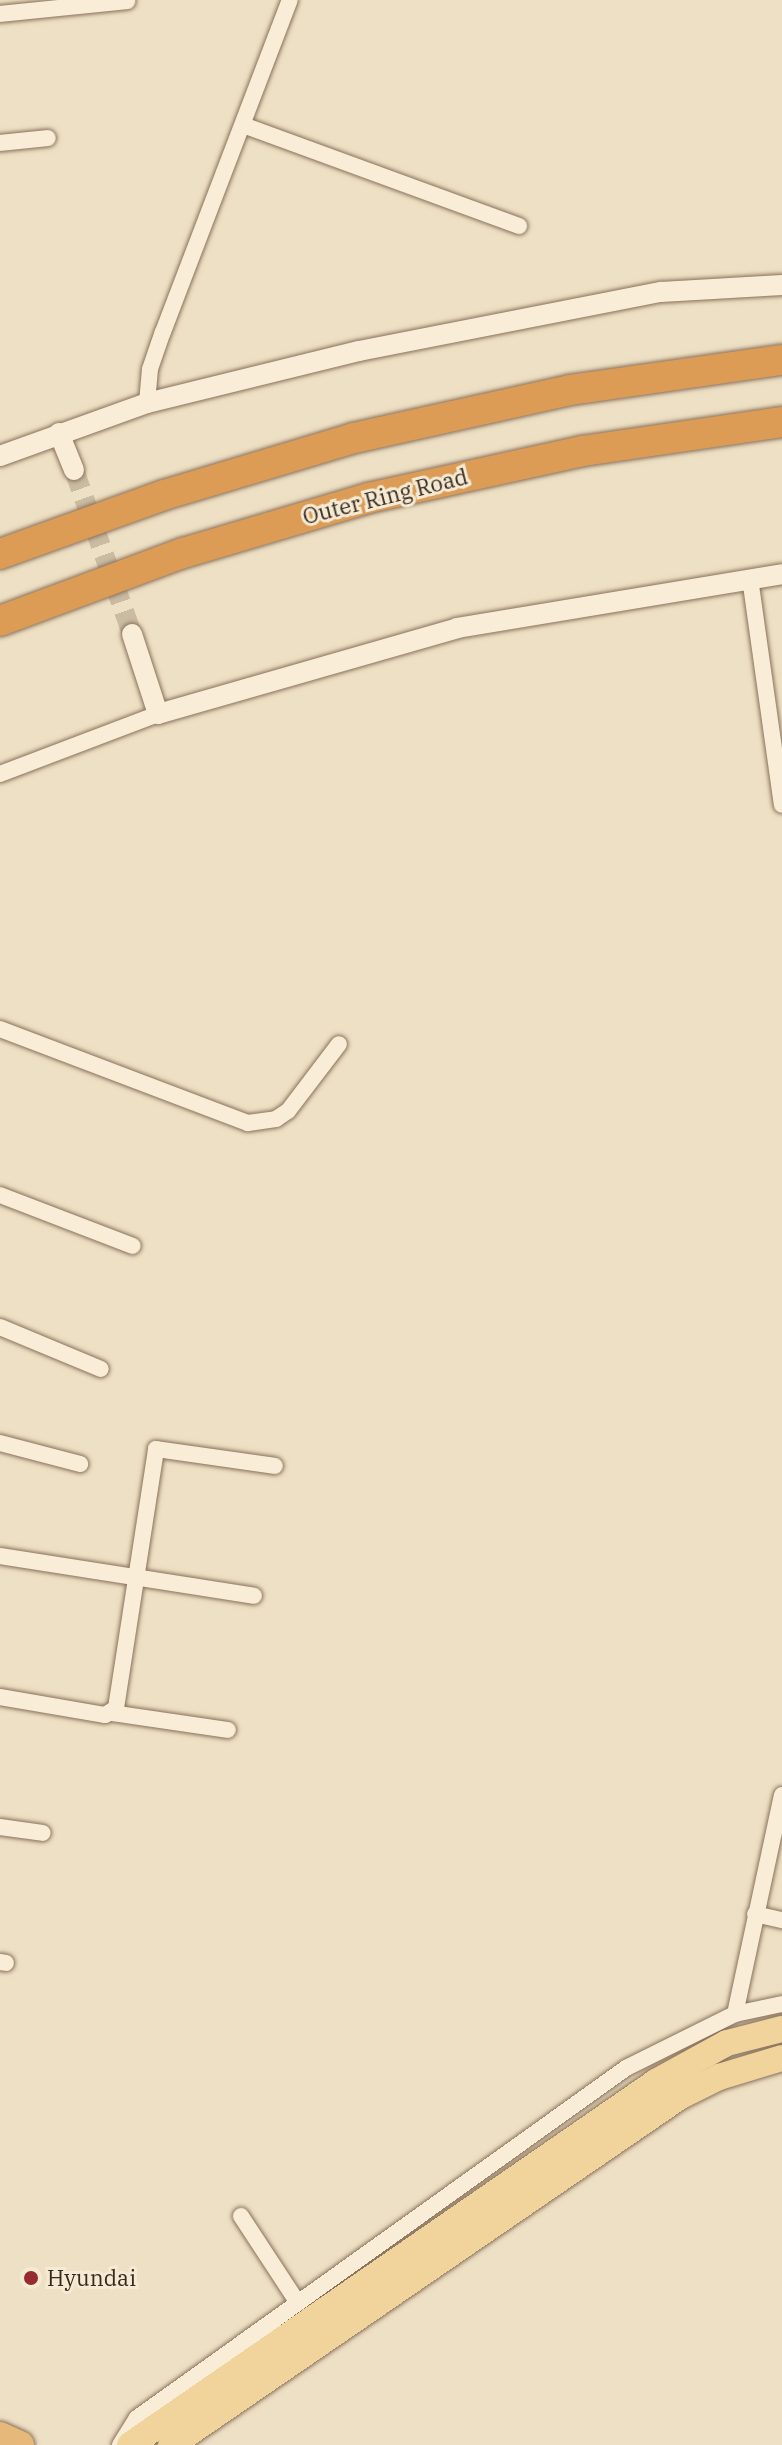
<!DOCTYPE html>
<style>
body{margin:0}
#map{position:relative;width:782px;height:2445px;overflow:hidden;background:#eee0c4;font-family:"IBM Plex Serif",serif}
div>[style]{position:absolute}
.tertiary-tunnel>*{height:20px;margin-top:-10px;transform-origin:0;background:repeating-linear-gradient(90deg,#cabca3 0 20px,transparent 0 30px)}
.roads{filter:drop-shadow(0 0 2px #88715b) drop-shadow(0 0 2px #88715b)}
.minor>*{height:16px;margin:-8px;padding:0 8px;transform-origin:8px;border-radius:8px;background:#f9edd7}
.tertiary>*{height:20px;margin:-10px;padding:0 10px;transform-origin:10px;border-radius:10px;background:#f9edd7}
.primary>*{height:26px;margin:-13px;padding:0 13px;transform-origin:13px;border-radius:13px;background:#f1d39c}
.trunk>*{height:28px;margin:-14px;padding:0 14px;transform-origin:14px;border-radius:14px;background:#e6b879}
.motorway>*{height:30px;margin:-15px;padding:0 15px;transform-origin:15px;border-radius:15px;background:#dc9c56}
.dots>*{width:22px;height:22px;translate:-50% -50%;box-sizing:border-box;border:4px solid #f5ead4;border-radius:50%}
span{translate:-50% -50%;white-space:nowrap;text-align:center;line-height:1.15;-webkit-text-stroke:6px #f5ead4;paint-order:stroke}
.street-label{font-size:22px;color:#392a1e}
.poi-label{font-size:22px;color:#392a1e}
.left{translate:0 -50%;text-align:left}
</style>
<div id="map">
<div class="tertiary-tunnel">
<i style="left:74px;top:470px;width:174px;rotate:70.5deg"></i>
</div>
<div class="roads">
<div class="minor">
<i style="left:0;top:14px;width:128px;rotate:-5.8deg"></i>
<i style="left:243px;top:125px;width:294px;rotate:20.1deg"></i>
<i style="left:0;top:143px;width:48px;rotate:-5.9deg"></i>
<i style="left:147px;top:403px;width:34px;rotate:-85deg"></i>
<i style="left:150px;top:369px;width:39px;rotate:-71deg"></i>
<i style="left:163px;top:332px;width:355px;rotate:-69.1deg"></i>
<i style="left:750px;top:578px;width:229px;rotate:82deg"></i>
<i style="left:0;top:774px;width:169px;rotate:-20.8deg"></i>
<i style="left:0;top:1029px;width:265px;rotate:20.8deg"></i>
<i style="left:248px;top:1123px;width:28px;rotate:-8deg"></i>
<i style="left:276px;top:1119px;width:14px;rotate:-34deg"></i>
<i style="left:288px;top:1111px;width:84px;rotate:-52.7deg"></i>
<i style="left:0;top:1195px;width:142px;rotate:21deg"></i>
<i style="left:0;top:1327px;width:109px;rotate:22.6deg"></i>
<i style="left:0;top:1443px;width:83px;rotate:14.7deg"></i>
<i style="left:0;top:1556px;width:257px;rotate:8.9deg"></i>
<i style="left:0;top:1697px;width:107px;rotate:9.7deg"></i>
<i style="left:105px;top:1715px;width:13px;rotate:-32deg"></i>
<i style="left:116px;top:1708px;width:262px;rotate:-81.2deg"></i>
<i style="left:156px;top:1449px;width:120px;rotate:8.1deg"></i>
<i style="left:112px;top:1713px;width:117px;rotate:8.3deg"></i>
<i style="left:0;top:1827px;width:43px;rotate:7.9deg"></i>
<i style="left:755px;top:1914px;width:28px;rotate:13deg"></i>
<i style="left:0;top:1962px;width:6px;rotate:9deg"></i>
<i style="left:735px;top:2014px;width:224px;rotate:-77.9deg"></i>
<i style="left:241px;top:2216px;width:104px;rotate:56.8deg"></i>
<i style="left:120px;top:2445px;width:32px;rotate:-58deg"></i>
<i style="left:137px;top:2418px;width:601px;rotate:-35.59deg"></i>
<i style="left:626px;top:2068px;width:122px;rotate:-26.4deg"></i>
<i style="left:735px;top:2014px;width:48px;rotate:-12deg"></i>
</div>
<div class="tertiary">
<i style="left:59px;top:433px;width:40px;rotate:68deg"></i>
<i style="left:0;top:456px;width:156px;rotate:-19.8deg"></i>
<i style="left:147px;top:403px;width:218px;rotate:-13.8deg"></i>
<i style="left:359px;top:351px;width:308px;rotate:-11.1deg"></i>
<i style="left:661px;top:292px;width:121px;rotate:-3.3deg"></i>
<i style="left:132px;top:634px;width:84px;rotate:72deg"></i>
<i style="left:158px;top:714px;width:311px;rotate:-16deg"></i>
<i style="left:457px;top:628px;width:329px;rotate:-9.4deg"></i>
</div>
<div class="primary">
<i style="left:130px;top:2445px;width:639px;rotate:-34.61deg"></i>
<i style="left:656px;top:2082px;width:81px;rotate:-28.8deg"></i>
<i style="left:727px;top:2043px;width:57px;rotate:-14.3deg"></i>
<i style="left:171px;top:2445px;width:616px;rotate:-34.41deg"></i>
<i style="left:679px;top:2097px;width:45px;rotate:-26.6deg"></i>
<i style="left:719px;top:2077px;width:66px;rotate:-16.8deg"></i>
</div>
<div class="trunk">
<i style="left:0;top:2436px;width:22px;rotate:24deg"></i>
</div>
<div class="motorway">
<i style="left:0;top:554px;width:174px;rotate:-19.8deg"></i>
<i style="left:164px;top:495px;width:198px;rotate:-16.7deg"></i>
<i style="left:354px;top:438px;width:221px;rotate:-12.5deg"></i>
<i style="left:570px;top:390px;width:214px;rotate:-8.1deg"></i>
<i style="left:0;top:621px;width:195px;rotate:-20.4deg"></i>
<i style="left:183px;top:553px;width:194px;rotate:-16.5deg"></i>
<i style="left:369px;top:498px;width:219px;rotate:-12.4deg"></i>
<i style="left:583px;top:451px;width:201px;rotate:-8.3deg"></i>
</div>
</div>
<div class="dots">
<i style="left:31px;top:2278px;background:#972b30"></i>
</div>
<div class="street-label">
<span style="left:385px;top:496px;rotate:-14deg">Outer Ring Road</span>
</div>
<div class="poi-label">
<span class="left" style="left:47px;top:2278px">Hyundai</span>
</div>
</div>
